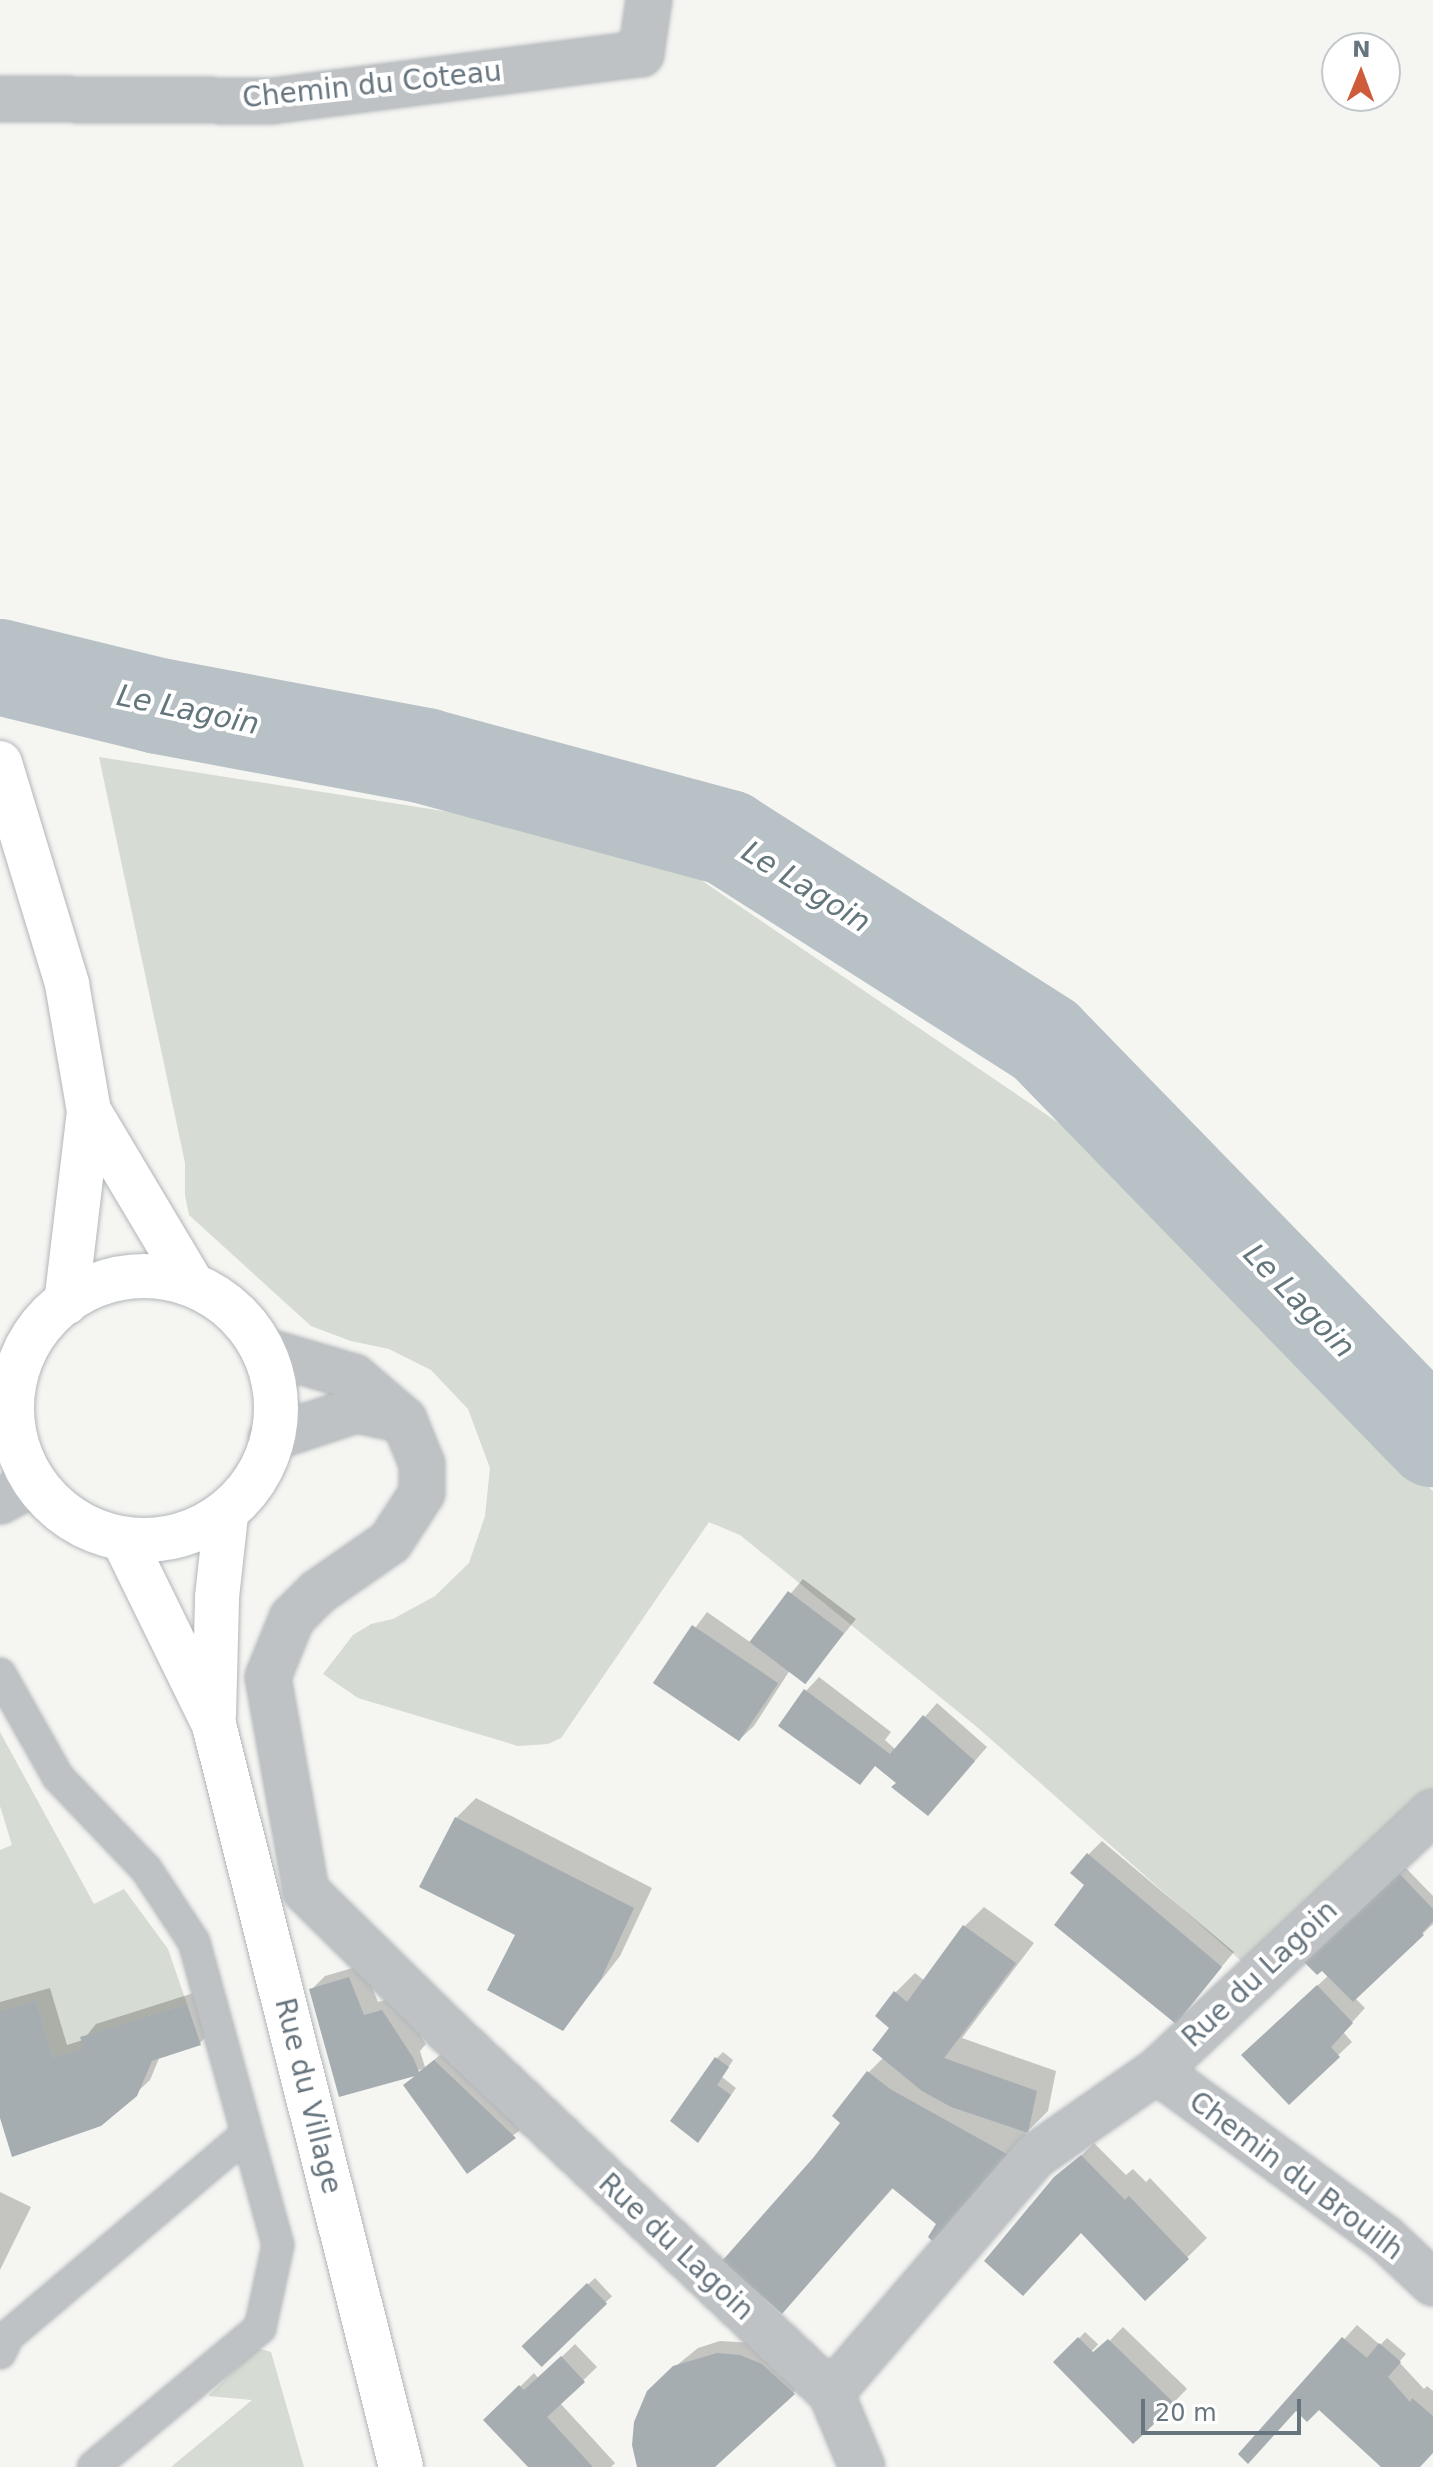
<!DOCTYPE html>
<style>
body{margin:0}
#map{position:relative;width:1433px;height:2467px;overflow:hidden;background:#f5f5f2;font-family:"DejaVu Sans",sans-serif}
div>[style]{position:absolute}
.green>*{inset:0;background:#d6dbd3}
.shadow>*{inset:0;background:#0003;transform-origin:0 0}
.river>*{height:96px;margin:-48px;padding:0 48px;transform-origin:48px;border-radius:48px;background:#b8c1c5}
.building>*{inset:0;background:#a6adb1;transform-origin:0 0}
.roads{filter:drop-shadow(0 0 2px #b1b6b9) drop-shadow(0 0 2px #b1b6b9)}
.lane>*{height:30px;margin:-15px;padding:0 15px;transform-origin:15px;border-radius:15px;background:#bec2c5}
.street>*{height:44px;margin:-22px;padding:0 22px;transform-origin:22px;border-radius:22px;background:#bec2c5}
.secondary>*{height:44px;margin:-22px;padding:0 22px;transform-origin:22px;border-radius:22px;background:#fff}
.secondary>.ring{margin:-22px;padding:0;box-sizing:content-box;background:none;border:44px solid #fff;border-radius:50%}
span{translate:-50% -50%;white-space:nowrap;text-align:center;line-height:1.15;-webkit-text-stroke:8px #fff;paint-order:stroke}
.street-label{font-size:28px;color:#67757f}
.water-label{font-size:30px;color:#63767c;font-style:italic}
.north{position:absolute;left:1321px;top:32px;width:80px;height:80px;box-sizing:border-box;background:#fff;border:2px solid #c2c8cc;border-radius:50%;rotate:1deg;font-size:22px;font-weight:700;line-height:32px;text-align:center;color:#67757f}
.north::after{content:'';display:block;margin:auto;width:28px;height:36px;background:#ce5b39;clip-path:polygon(50% 0,100% 100%,50% 72%,0 100%)}
.scale{position:absolute;left:1141px;top:2399px;width:160px;height:36px;box-sizing:border-box;border:4px solid #67757f;border-top:0;padding-left:10px;font-size:24px;line-height:28px;white-space:nowrap;color:#67757f;-webkit-text-stroke:6px #fff;paint-order:stroke}
</style>
<div id="map">
<div class="green">
<i style="clip-path:polygon(99px 757px,538px 826px,692px 874px,1078px 1136px,1211px 1264px,1322px 1383px,1433px 1491px,1433px 1789px,1247px 1966px,977px 1727px,740px 1535px,709px 1522px,561px 1738px,548px 1744px,518px 1746px,358px 1698px,323px 1674px,353px 1635px,371px 1624px,393px 1619px,435px 1596px,469px 1563px,485px 1516px,490px 1468px,468px 1409px,431px 1370px,389px 1349px,351px 1341px,311px 1326px,189px 1215px,185px 1195px,185px 1163px)"></i>
<i style="clip-path:polygon(0 1732px,94px 1904px,124px 1889px,168px 1949px,187px 2004px,81px 2037px,84px 2048px,53px 2057px,36px 2000px,0 2011px,0 1850px,12px 1845px,0 1806px)"></i>
<i style="clip-path:polygon(257px 2348px,271px 2352px,304px 2467px,171px 2467px,252px 2400px,208px 2396px)"></i>
</div>
<div class="shadow">
<i style="clip-path:polygon(803px 1579px,856px 1619px,806px 1681px,790px 1670px,754px 1726px,740px 1739px,655px 1682px,707px 1612px,750px 1642px)"></i>
<i style="clip-path:polygon(819px 1677px,891px 1732px,885px 1740px,896px 1750px,937px 1703px,987px 1747px,941px 1800px,898px 1782px,877px 1764px,860px 1782px,806px 1691px)"></i>
<i style="clip-path:polygon(476px 1798px,652px 1888px,620px 1956px,563px 2029px,456px 1818px)"></i>
<i style="clip-path:polygon(1102px 1841px,1234px 1952px,1176px 2021px,1087px 1885px,1088px 1855px)"></i>
<i style="clip-path:polygon(1401px 1863px,1433px 1896px,1433px 1924px,1355px 1998px,1365px 2008px,1343px 2032px,1352px 2042px,1289px 2102px,1257px 2041px,1329px 1975px)"></i>
<i style="clip-path:polygon(984px 1907px,1034px 1943px,962px 2038px,1056px 2071px,1048px 2111px,1025px 2134px,1039px 2142px,939px 2223px,894px 2187px,795px 2298px,815px 2159px,843px 2123px,868px 2073px,884px 2057px,895px 1993px,915px 1973px,925px 1981px,964px 1927px)"></i>
<i style="clip-path:polygon(363px 1965px,378px 2002px,396px 1997px,426px 2044px,420px 2051px,425px 2067px,449px 2048px,520px 2130px,468px 2171px,405px 2085px,422px 2069px,340px 2095px,311px 1990px,325px 1976px)"></i>
<i style="clip-path:polygon(50px 1988px,67px 2045px,83px 2040px,96px 2024px,200px 1991px,213px 2029px,200px 2043px,160px 2056px,150px 2080px,135px 2094px,0 2111px,0 2002px)"></i>
<i style="clip-path:polygon(723px 2052px,733px 2060px,722px 2077px,736px 2088px,704px 2134px,717px 2058px)"></i>
<i style="clip-path:polygon(1094px 2143px,1126px 2175px,1133px 2169px,1146px 2182px,1150px 2178px,1207px 2238px,1145px 2299px,1082px 2231px,1028px 2208px)"></i>
<i style="clip-path:polygon(0 2192px,31px 2207px,0 2270px)"></i>
<i style="left:595px;top:2278px;width:25px;height:99px;rotate:47deg"></i>
<i style="clip-path:polygon(1357px 2325px,1380px 2345px,1387px 2338px,1406px 2354px,1399px 2362px,1424px 2389px,1427px 2386px,1433px 2391px,1433px 2451px,1418px 2467px,1384px 2467px,1319px 2407px,1290px 2400px)"></i>
<i style="left:1123px;top:2327px;width:89px;height:73px;rotate:44deg"></i>
<i style="left:1085px;top:2332px;width:18px;height:42px;rotate:43deg"></i>
<i style="clip-path:polygon(720px 2341px,755px 2343px,807px 2380px,712px 2467px,640px 2467px,660px 2379px,698px 2348px)"></i>
<i style="clip-path:polygon(575px 2344px,597px 2367px,560px 2403px,615px 2463px,611px 2467px,531px 2467px,486px 2420px,534px 2373px,539px 2379px)"></i>
</div>
<div class="river">
<i style="left:0;top:667px;width:164px;rotate:13.8deg"></i>
<i style="left:159px;top:706px;width:271px;rotate:10.6deg"></i>
<i style="left:425px;top:756px;width:314px;rotate:15.1deg"></i>
<i style="left:728px;top:838px;width:376px;rotate:32.5deg"></i>
<i style="left:1045px;top:1040px;width:557px;rotate:45.8deg"></i>
</div>
<div class="building">
<i style="left:788px;top:1591px;width:70px;height:64px;rotate:37deg"></i>
<i style="left:692px;top:1625px;width:104px;height:70px;rotate:34deg"></i>
<i style="clip-path:polygon(804px 1689px,890px 1754px,923px 1715px,975px 1761px,928px 1816px,891px 1787px,896px 1783px,875px 1766px,860px 1785px,778px 1726px)"></i>
<i style="clip-path:polygon(455px 1817px,634px 1908px,601px 1979px,563px 2031px,487px 1990px,515px 1935px,419px 1887px)"></i>
<i style="clip-path:polygon(1087px 1853px,1222px 1967px,1176px 2024px,1054px 1925px,1084px 1885px,1070px 1873px)"></i>
<i style="clip-path:polygon(1394px 1868px,1433px 1909px,1433px 1921px,1422px 1933px,1424px 1935px,1353px 2002px,1322px 1971px,1317px 1975px,1299px 1957px)"></i>
<i style="clip-path:polygon(963px 1925px,1016px 1963px,944px 2058px,1037px 2091px,1028px 2133px,951px 2107px,922px 2091px,872px 2050px,889px 2028px,875px 2016px,894px 1991px,907px 2002px)"></i>
<i style="clip-path:polygon(349px 1977px,364px 2015px,382px 2010px,414px 2059px,419px 2072px,434px 2060px,516px 2138px,467px 2174px,403px 2085px,415px 2076px,339px 2097px,309px 1989px)"></i>
<i style="clip-path:polygon(1317px 1985px,1353px 2023px,1331px 2047px,1340px 2057px,1289px 2105px,1241px 2055px)"></i>
<i style="clip-path:polygon(36px 2000px,53px 2057px,84px 2048px,80px 2037px,187px 2004px,201px 2045px,152px 2061px,137px 2096px,101px 2126px,12px 2157px,0 2118px,0 2011px)"></i>
<i style="clip-path:polygon(715px 2057px,729px 2067px,717px 2085px,731px 2095px,698px 2143px,670px 2121px)"></i>
<i style="clip-path:polygon(867px 2071px,890px 2089px,1021px 2162px,942px 2249px,928px 2237px,936px 2224px,892px 2188px,782px 2314px,722px 2261px,813px 2158px,840px 2123px,832px 2116px)"></i>
<i style="clip-path:polygon(1081px 2155px,1125px 2200px,1129px 2196px,1189px 2259px,1145px 2301px,1081px 2233px,1023px 2296px,984px 2261px,1054px 2177px)"></i>
<i style="left:587px;top:2283px;width:29px;height:91px;rotate:46deg"></i>
<i style="clip-path:polygon(1078px 2337px,1093px 2352px,1108px 2339px,1175px 2404px,1133px 2444px,1053px 2362px)"></i>
<i style="clip-path:polygon(1342px 2337px,1367px 2358px,1379px 2343px,1401px 2362px,1388px 2377px,1410px 2402px,1412px 2398px,1433px 2416px,1433px 2453px,1420px 2467px,1381px 2467px,1319px 2410px,1307px 2422px,1296px 2411px,1248px 2464px,1238px 2454px)"></i>
<i style="clip-path:polygon(717px 2353px,740px 2355px,762px 2364px,795px 2394px,715px 2467px,637px 2467px,632px 2445px,634px 2422px,647px 2391px,673px 2366px)"></i>
<i style="clip-path:polygon(561px 2356px,585px 2382px,547px 2417px,593px 2467px,528px 2467px,483px 2420px,519px 2385px,524px 2390px)"></i>
</div>
<div class="roads">
<div class="lane">
<i style="left:0;top:1674px;width:118px;rotate:60.6deg"></i>
<i style="left:58px;top:1777px;width:127px;rotate:46.3deg"></i>
<i style="left:146px;top:1869px;width:87px;rotate:56.7deg"></i>
<i style="left:194px;top:1942px;width:314px;rotate:74.5deg"></i>
<i style="left:278px;top:2245px;width:85px;rotate:102.2deg"></i>
<i style="left:260px;top:2328px;width:217px;rotate:140.2deg"></i>
<i style="left:0;top:2353px;width:19px;rotate:-65deg"></i>
<i style="left:8px;top:2336px;width:313px;rotate:-40.2deg"></i>
</div>
<div class="street">
<i style="left:0;top:99px;width:272px;rotate:0.4deg"></i>
<i style="left:272px;top:101px;width:372px;rotate:-7.3deg"></i>
<i style="left:641px;top:54px;width:55px;rotate:-81.6deg"></i>
<i style="left:266px;top:1351px;width:92px;rotate:16.5deg"></i>
<i style="left:354px;top:1377px;width:66px;rotate:40.7deg"></i>
<i style="left:404px;top:1420px;width:48px;rotate:67.8deg"></i>
<i style="left:422px;top:1464px;width:29px;rotate:90deg"></i>
<i style="left:422px;top:1493px;width:59px;rotate:123.1deg"></i>
<i style="left:390px;top:1542px;width:88px;rotate:145.2deg"></i>
<i style="left:318px;top:1592px;width:37px;rotate:135deg"></i>
<i style="left:292px;top:1618px;width:64px;rotate:112.1deg"></i>
<i style="left:268px;top:1677px;width:217px;rotate:79.9deg"></i>
<i style="left:306px;top:1891px;width:199px;rotate:44.6deg"></i>
<i style="left:448px;top:2031px;width:527px;rotate:43.39deg"></i>
<i style="left:831px;top:2393px;width:80px;rotate:67.3deg"></i>
<i style="left:0;top:1376px;width:16px;rotate:-22deg"></i>
<i style="left:271px;top:1438px;width:89px;rotate:-18.2deg"></i>
<i style="left:356px;top:1410px;width:49px;rotate:11.8deg"></i>
<i style="left:0;top:1501px;width:38px;rotate:-28deg"></i>
<i style="left:1157px;top:2071px;width:283px;rotate:36.2deg"></i>
<i style="left:1385px;top:2238px;width:66px;rotate:43.2deg"></i>
<i style="left:831px;top:2393px;width:313px;rotate:-49.3deg"></i>
<i style="left:1035px;top:2156px;width:149px;rotate:-34.9deg"></i>
<i style="left:1157px;top:2071px;width:378px;rotate:-43.2deg"></i>
</div>
<div class="secondary">
<i style="left:0;top:763px;width:231px;rotate:73.1deg"></i>
<i style="left:67px;top:984px;width:129px;rotate:80.2deg"></i>
<i style="left:89px;top:1111px;width:193px;rotate:96.8deg"></i>
<i style="left:89px;top:1111px;width:199px;rotate:59.2deg"></i>
<i class="ring" style="left:12px;top:1276px;width:220px;height:220px"></i>
<i style="left:124px;top:1541px;width:205px;rotate:63.9deg"></i>
<i style="left:214px;top:1725px;width:765px;rotate:75.85deg"></i>
<i style="left:214px;top:1715px;width:118px;rotate:-88.5deg"></i>
<i style="left:217px;top:1597px;width:82px;rotate:-83.7deg"></i>
</div>
</div>
<div class="street-label">
<span style="left:372px;top:85px;rotate:-6deg">Chemin du Coteau</span>
<span style="left:1260px;top:1974px;rotate:-43deg">Rue du Lagoin</span>
<span style="left:308px;top:2096px;rotate:76deg">Rue du Village</span>
<span style="left:1296px;top:2176px;rotate:37deg">Chemin du Brouilh</span>
<span style="left:676px;top:2247px;rotate:43deg">Rue du Lagoin</span>
</div>
<div class="water-label">
<span style="left:188px;top:710px;rotate:12deg">Le Lagoin</span>
<span style="left:806px;top:887px;rotate:32deg">Le Lagoin</span>
<span style="left:1299px;top:1301px;rotate:46deg">Le Lagoin</span>
</div>
<div class="north">N</div>
<div class="scale">20 m</div>
</div>
